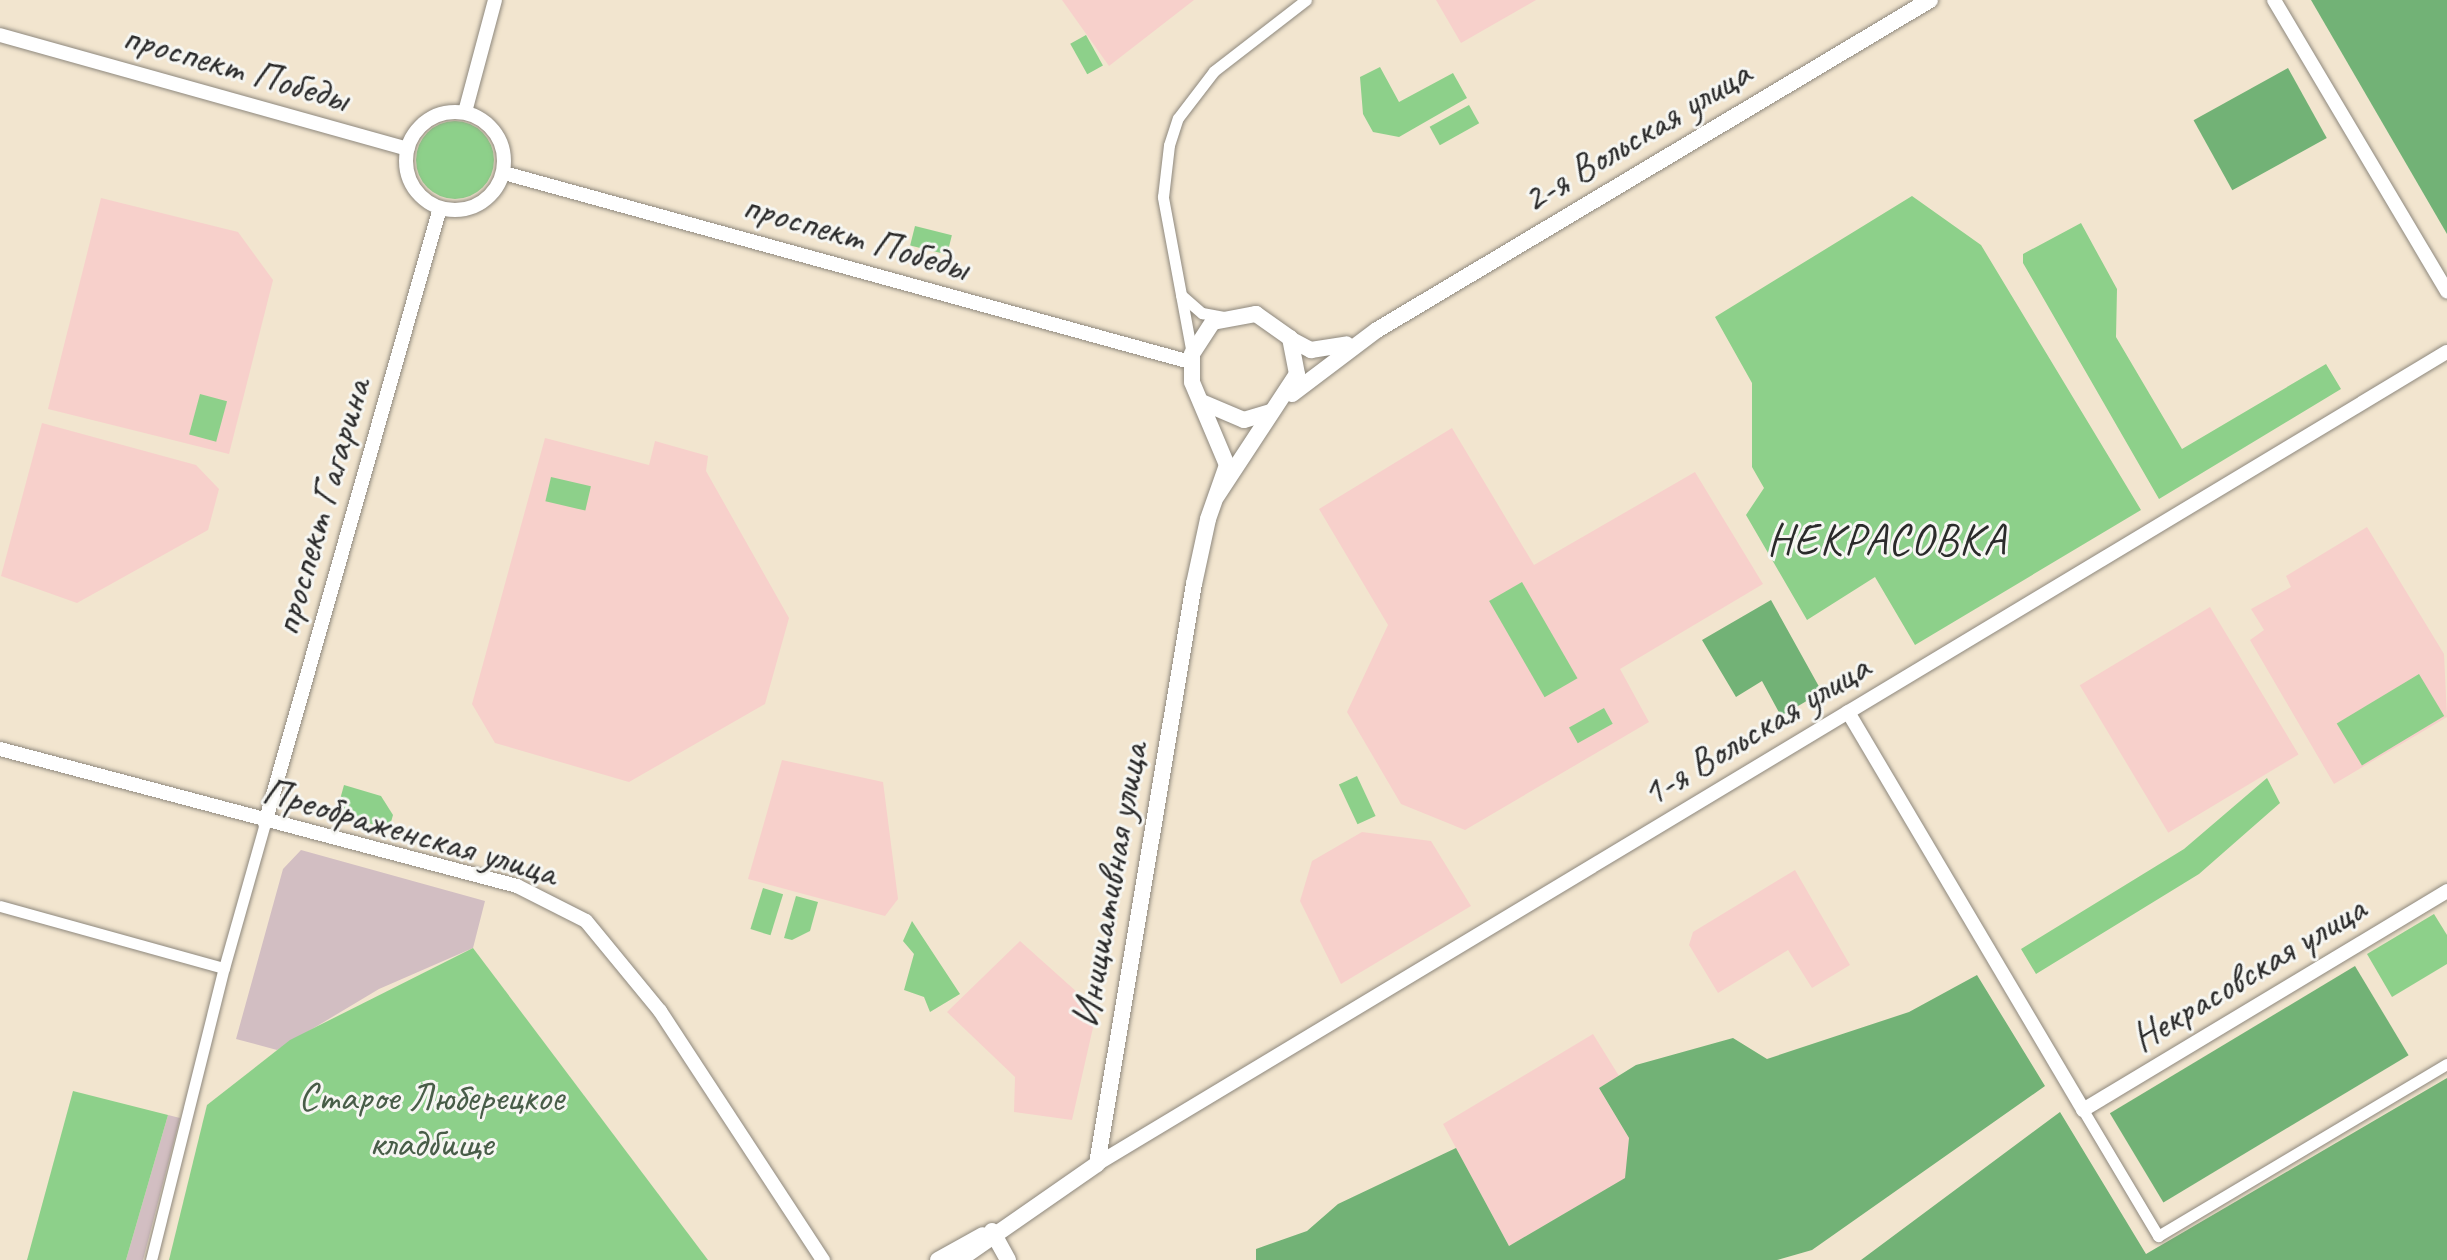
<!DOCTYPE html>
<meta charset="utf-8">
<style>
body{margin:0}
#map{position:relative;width:2447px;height:1260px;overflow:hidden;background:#f2e5cf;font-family:Caveat,sans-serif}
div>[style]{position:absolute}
.built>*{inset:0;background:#f7d0cb;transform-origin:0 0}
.industrial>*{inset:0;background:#d2bec2}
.green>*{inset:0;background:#8dd08a;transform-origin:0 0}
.round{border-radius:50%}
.forest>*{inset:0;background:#72b276;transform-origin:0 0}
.roads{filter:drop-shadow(0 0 2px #8e887d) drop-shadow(0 0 2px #8e887d)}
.minor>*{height:11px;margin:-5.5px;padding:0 5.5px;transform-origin:5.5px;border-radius:5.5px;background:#fff}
.tertiary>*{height:14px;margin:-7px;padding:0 7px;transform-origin:7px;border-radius:7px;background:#fff}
.tertiary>.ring{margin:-7px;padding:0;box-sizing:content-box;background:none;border:14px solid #fff;border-radius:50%}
.secondary>*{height:16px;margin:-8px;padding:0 8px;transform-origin:8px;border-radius:8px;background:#fff}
span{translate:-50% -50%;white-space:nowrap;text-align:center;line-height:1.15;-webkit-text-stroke:6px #f6f6f2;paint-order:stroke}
.street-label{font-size:40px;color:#2b2b2b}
.park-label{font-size:40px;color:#485d48}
.quarter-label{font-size:44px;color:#2b2b2b;letter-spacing:2px}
</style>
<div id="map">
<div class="built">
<i style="clip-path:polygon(1062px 0,1194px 0,1109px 66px)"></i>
<i style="clip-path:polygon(1436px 0,1536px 0,1461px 43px)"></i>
<i style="clip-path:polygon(101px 198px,238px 232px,273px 280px,229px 454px,48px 409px)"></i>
<i style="clip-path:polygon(42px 423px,196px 465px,219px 489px,208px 530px,77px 603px,1px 576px)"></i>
<i style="clip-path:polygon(1452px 428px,1534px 565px,1695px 472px,1763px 584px,1620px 669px,1649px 722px,1465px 830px,1401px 804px,1347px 712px,1388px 625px,1319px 509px)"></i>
<i style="clip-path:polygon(545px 438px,649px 465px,655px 441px,708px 456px,706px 471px,789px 618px,765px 704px,629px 782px,495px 743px,472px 704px)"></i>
<i style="clip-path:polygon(2367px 527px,2444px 654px,2447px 717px,2334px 784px,2250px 640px,2264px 630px,2251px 609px,2291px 587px,2286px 576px)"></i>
<i style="left:2210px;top:607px;width:172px;height:152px;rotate:59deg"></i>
<i style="clip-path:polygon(782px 760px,883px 782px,898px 899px,885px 916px,748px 879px)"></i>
<i style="clip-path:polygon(1362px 832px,1431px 841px,1471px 906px,1341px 984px,1300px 901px,1312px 861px)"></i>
<i style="clip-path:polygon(1795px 870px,1850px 965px,1812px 988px,1788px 950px,1718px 993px,1689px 945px,1693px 932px)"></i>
<i style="clip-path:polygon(1020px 941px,1097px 1010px,1072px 1120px,1014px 1112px,1015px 1077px,947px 1012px)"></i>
<i style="clip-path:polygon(1593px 1034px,1619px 1076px,1599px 1088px,1629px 1138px,1626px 1178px,1509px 1246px,1443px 1124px)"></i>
</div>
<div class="industrial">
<i style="clip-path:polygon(301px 850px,485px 901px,473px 948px,379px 989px,277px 1050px,236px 1039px,283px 869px)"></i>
<i style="clip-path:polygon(168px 1115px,180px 1118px,143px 1260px,126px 1260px)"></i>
</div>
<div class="green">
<i style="left:1086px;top:35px;width:35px;height:18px;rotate:61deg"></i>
<i style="clip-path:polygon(1380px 67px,1399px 102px,1453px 73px,1467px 98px,1399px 137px,1373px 132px,1363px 114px,1360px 77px)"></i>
<i style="left:1469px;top:105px;width:21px;height:45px;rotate:61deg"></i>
<i class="round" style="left:416px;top:121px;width:78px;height:78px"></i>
<i style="clip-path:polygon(1912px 196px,1981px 245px,2141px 510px,1915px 645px,1875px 577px,1807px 620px,1746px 515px,1764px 488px,1752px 467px,1752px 383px,1715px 317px)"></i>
<i style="clip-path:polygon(2081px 223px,2117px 289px,2116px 337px,2182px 449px,2326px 364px,2341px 389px,2159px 499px,2023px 263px,2023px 254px)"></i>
<i style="left:915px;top:226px;width:38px;height:20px;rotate:14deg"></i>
<i style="left:200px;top:394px;width:28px;height:42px;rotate:15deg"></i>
<i style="left:551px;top:477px;width:41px;height:25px;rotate:13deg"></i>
<i style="left:1522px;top:582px;width:111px;height:38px;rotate:60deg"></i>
<i style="left:2419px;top:674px;width:49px;height:96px;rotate:59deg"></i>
<i style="left:1604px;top:708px;width:18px;height:40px;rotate:61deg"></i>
<i style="left:1357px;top:776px;width:44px;height:20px;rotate:65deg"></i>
<i style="clip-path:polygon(2267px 778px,2280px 803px,2199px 874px,2036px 974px,2021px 949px,2184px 849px)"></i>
<i style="clip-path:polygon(344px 785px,381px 796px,393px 815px,389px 829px,336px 814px)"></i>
<i style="left:763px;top:888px;width:21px;height:43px;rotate:17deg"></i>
<i style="clip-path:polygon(796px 896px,818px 902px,810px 931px,792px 940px,784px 938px)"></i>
<i style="clip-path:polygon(2434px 914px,2447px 935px,2447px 964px,2392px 997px,2367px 954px)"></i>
<i style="clip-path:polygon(912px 921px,960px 994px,930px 1012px,924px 997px,904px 990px,914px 954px,903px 941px)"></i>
<i style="clip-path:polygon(473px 948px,708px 1260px,169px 1260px,207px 1105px,290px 1040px)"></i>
<i style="clip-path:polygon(73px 1091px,168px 1115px,126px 1260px,27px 1260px)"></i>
</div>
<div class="forest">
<i style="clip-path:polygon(2311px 0,2447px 0,2447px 234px)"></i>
<i style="left:2288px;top:68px;width:80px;height:108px;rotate:61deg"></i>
<i style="clip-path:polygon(1771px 600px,1822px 692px,1781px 716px,1762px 681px,1736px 697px,1702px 640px)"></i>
<i style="left:2355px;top:966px;width:104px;height:286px;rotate:59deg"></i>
<i style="clip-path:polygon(1977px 975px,2045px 1086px,1812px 1250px,1777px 1260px,1256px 1260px,1256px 1249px,1307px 1231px,1338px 1204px,1456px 1148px,1509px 1246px,1625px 1178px,1629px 1138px,1599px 1088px,1636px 1065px,1733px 1038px,1767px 1059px,1909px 1012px)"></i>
<i style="clip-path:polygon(2447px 1078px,2447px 1260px,1861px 1260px,2060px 1112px,2146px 1254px)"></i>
</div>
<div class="roads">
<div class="minor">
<i style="left:1181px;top:295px;width:28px;rotate:41deg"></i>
<i style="left:1202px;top:313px;width:22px;rotate:10deg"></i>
<i style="left:1192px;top:354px;width:160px;rotate:-100.5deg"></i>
<i style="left:1163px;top:197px;width:52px;rotate:-83.4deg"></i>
<i style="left:1169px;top:145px;width:28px;rotate:-72deg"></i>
<i style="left:1178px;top:118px;width:59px;rotate:-52.5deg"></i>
<i style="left:1214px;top:71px;width:116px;rotate:-37.7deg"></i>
<i style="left:0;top:906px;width:232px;rotate:15.5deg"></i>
<i style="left:224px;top:968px;width:151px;rotate:-74.2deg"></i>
<i style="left:2083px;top:1110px;width:147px;rotate:59.2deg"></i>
<i style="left:2158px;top:1236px;width:336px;rotate:-30.8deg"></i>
<i style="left:151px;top:1260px;width:301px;rotate:-76deg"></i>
</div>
<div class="tertiary">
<i style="left:2274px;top:0;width:339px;rotate:59.3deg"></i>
<i style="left:0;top:35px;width:423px;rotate:15.6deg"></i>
<i class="ring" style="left:406px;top:112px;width:84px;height:84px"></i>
<i style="left:465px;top:112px;width:116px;rotate:-75deg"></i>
<i style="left:504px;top:173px;width:712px;rotate:15.4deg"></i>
<i style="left:1848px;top:712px;width:462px;rotate:59.4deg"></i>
<i style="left:2083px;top:1110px;width:425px;rotate:-31deg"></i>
<i style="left:0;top:749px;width:535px;rotate:14.84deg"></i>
<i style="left:517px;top:886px;width:77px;rotate:26.9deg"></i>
<i style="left:586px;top:921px;width:117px;rotate:50.6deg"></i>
<i style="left:660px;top:1011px;width:298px;rotate:56.8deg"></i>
<i style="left:265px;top:823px;width:639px;rotate:-74.12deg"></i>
<i style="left:1097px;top:1164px;width:1575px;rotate:-31.03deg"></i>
</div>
<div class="secondary">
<i style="left:1290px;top:339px;width:24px;rotate:28deg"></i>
<i style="left:1311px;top:350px;width:36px;rotate:-9deg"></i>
<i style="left:1292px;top:394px;width:106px;rotate:-37deg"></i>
<i style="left:1377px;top:330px;width:644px;rotate:-30.83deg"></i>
<i style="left:1204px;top:403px;width:43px;rotate:23deg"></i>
<i style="left:1244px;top:420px;width:28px;rotate:-17deg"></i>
<i style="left:992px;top:1231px;width:33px;rotate:61deg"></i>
<i style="left:938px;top:1260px;width:51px;rotate:-29.1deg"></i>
<i style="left:959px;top:1260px;width:168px;rotate:-34.8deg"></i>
<i style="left:1097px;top:1164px;width:588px;rotate:-80.51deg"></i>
<i style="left:1194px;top:584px;width:66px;rotate:-77.8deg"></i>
<i style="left:1208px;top:519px;width:57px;rotate:-70.6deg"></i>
<i style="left:1227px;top:465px;width:90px;rotate:-112.9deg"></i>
<i style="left:1192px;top:382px;width:28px;rotate:-90deg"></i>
<i style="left:1192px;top:354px;width:38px;rotate:-57deg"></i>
<i style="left:1213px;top:322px;width:44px;rotate:-10.5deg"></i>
<i style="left:1256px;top:314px;width:42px;rotate:35.2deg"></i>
<i style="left:1290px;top:338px;width:37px;rotate:79deg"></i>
<i style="left:1297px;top:374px;width:146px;rotate:123.3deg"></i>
</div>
</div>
<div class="street-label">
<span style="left:236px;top:67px;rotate:16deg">проспект Победы</span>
<span style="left:1636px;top:136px;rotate:-31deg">2-я Вольская улица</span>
<span style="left:856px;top:236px;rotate:16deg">проспект Победы</span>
<span style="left:321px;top:507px;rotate:-74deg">проспект Гагарина</span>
<span style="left:1755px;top:730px;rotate:-31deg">1-я Вольская улица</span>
<span style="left:410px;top:831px;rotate:16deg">Преображенская улица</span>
<span style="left:1109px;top:885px;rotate:-80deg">Инициативная улица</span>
<span style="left:2248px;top:973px;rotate:-31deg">Некрасовская улица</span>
</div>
<div class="park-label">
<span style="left:431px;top:1120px">Старое Люберецкое<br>кладбище</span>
</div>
<div class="quarter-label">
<span style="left:1887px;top:540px">НЕКРАСОВКА</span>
</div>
</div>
